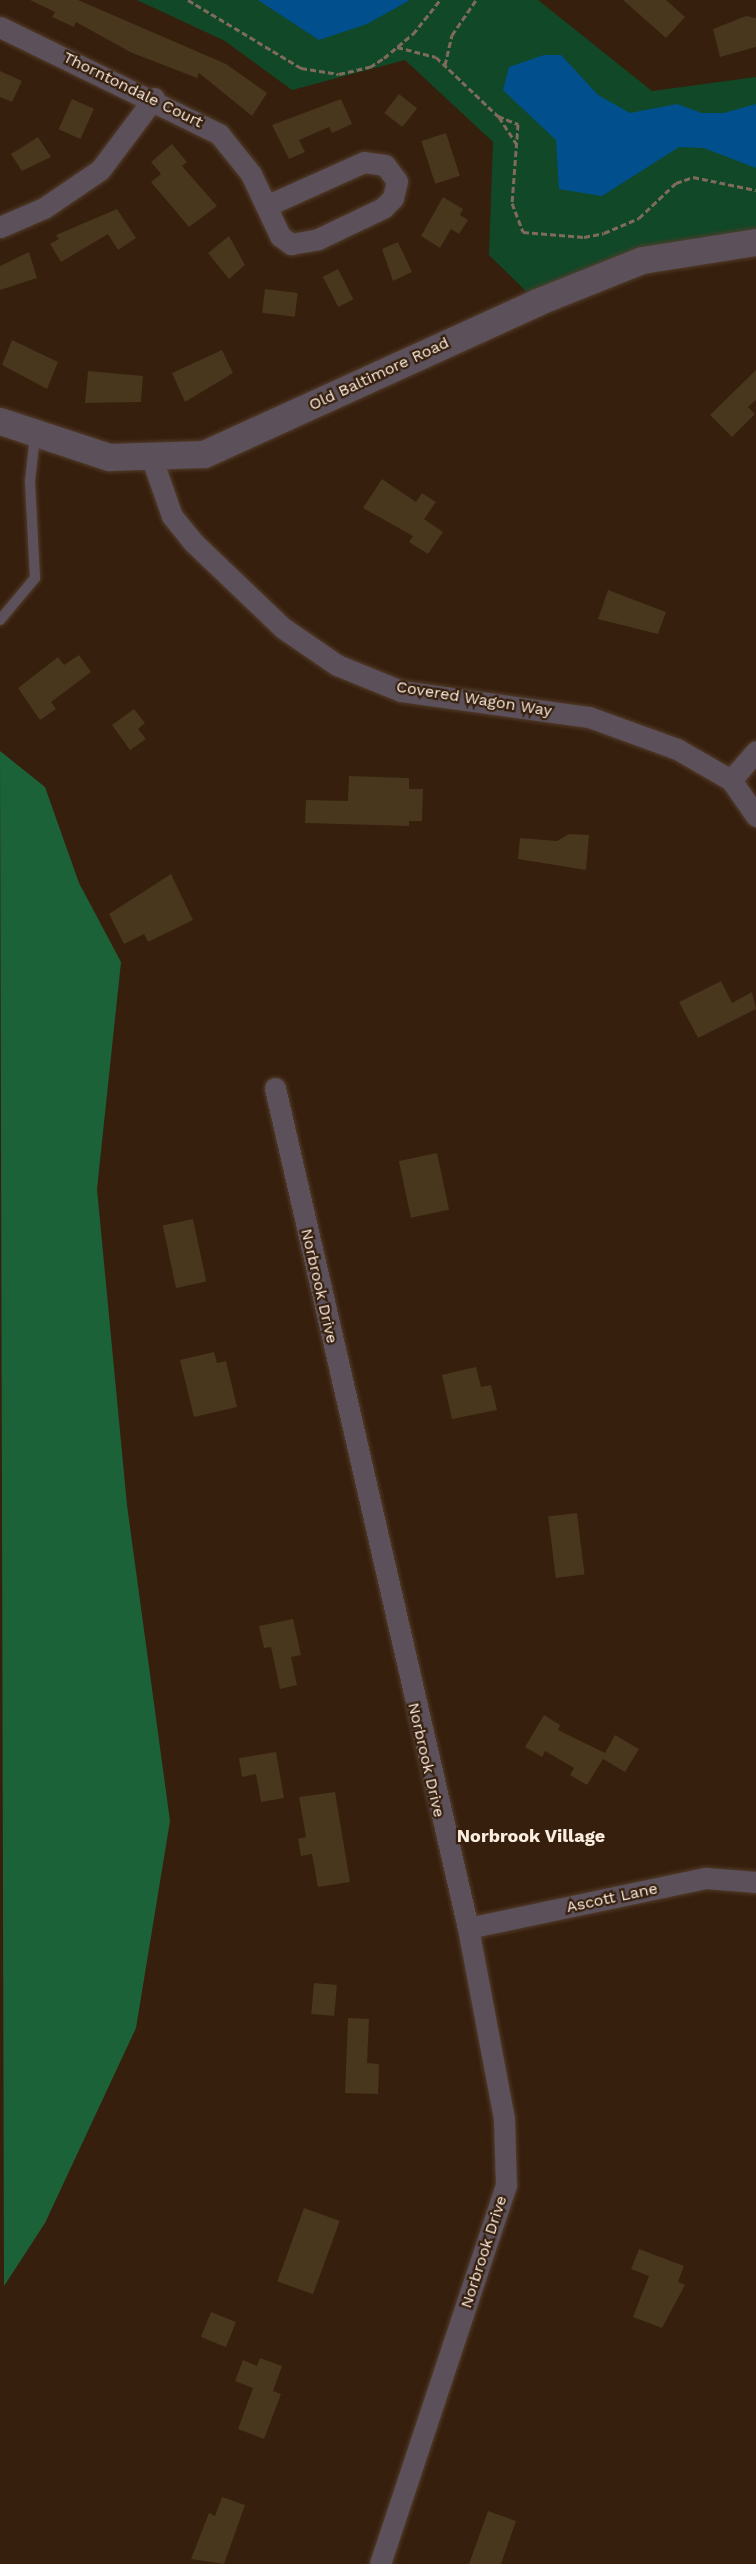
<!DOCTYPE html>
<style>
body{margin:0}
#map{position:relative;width:756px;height:2564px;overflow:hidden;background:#361f0d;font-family:"Work Sans",sans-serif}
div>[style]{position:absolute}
.green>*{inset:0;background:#114828}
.forest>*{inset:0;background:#1c6238}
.water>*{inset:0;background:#01508d}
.building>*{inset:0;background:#48361d;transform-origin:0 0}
.path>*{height:3px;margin-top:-1.5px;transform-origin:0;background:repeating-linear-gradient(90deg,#7f6b5b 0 6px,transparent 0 9px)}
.roads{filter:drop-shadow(0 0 2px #523c2b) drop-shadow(0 0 2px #523c2b)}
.service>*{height:10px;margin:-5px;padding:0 5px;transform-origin:5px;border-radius:5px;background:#5c515a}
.minor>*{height:21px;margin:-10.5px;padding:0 10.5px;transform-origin:10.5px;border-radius:10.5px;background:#5c515a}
.tertiary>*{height:27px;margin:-13.5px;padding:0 13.5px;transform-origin:13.5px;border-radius:13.5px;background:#5c515a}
span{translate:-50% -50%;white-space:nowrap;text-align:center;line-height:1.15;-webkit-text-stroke:4.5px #361f0d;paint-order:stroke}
.street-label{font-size:16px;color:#fcede1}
.neighbourhood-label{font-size:18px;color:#fcede1;font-weight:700}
</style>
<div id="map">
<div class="green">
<i style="clip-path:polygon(137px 0,538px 0,652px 91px,756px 77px,756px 242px,537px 302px,489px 255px,493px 142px,405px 60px,292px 90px,225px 41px)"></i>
</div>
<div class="forest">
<i style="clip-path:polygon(0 751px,45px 787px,79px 883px,121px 962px,97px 1189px,127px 1505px,170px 1821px,136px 2028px,45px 2223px,4px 2286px)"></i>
</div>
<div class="water">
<i style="clip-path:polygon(258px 0,410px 0,367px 24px,319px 40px)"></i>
<i style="clip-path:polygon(544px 55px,561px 55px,598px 95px,630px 113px,677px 104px,702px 113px,724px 113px,756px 104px,756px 168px,704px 148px,679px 147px,602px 196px,559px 189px,556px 140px,503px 90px,509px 67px)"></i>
</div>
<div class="building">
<i style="clip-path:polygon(30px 0,78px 0,226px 64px,267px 93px,252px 116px,199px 73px,197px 78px,130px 52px,76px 22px,74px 27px,52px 17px,55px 12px)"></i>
<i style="clip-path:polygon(623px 0,666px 0,685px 17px,666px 38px)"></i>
<i style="clip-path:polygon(746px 16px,756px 18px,756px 47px,720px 57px,713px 29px)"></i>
<i style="clip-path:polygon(0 71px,22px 81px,12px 102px,0 97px)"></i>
<i style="left:399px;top:94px;width:23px;height:24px;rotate:38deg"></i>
<i style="left:72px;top:99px;width:24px;height:33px;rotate:24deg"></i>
<i style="clip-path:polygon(341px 99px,352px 124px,332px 133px,329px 127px,299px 140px,305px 152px,289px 159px,272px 125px)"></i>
<i style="left:446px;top:133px;width:45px;height:26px;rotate:72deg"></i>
<i style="clip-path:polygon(38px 137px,51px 157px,22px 171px,11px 154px)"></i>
<i style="clip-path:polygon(172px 144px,187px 162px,182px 166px,217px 206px,189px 227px,151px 182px,161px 174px,151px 162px)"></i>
<i style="clip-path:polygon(443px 197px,463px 209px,460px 215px,468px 220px,459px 234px,451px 229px,440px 248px,421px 236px)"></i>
<i style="clip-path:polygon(117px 209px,136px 238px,118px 250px,108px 234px,61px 262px,50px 244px,59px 239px,56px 235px)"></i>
<i style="clip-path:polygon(229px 236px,245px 265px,229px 279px,208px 253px)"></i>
<i style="clip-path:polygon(398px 242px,412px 272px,393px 281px,382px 249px)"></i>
<i style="clip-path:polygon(29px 252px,37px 278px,0 290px,0 266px)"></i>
<i style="left:338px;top:269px;width:34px;height:17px;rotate:63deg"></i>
<i style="left:265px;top:289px;width:33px;height:24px;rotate:7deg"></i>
<i style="clip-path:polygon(12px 340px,58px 362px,47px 389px,2px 365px)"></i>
<i style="clip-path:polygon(222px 350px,233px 373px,185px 402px,172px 373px)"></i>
<i style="clip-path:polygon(756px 370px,756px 400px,748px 407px,755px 414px,732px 437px,710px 415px)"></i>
<i style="clip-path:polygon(88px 371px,143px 376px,141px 402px,85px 403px)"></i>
<i style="clip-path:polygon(382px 479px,416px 502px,422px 493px,436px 502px,424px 519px,443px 532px,428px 554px,409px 542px,413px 536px,363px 508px)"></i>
<i style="clip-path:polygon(608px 590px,666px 612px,658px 634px,598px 619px)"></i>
<i style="clip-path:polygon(79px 655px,91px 672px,51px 702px,56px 709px,40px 720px,18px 688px,58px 657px,64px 665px)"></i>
<i style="clip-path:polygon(134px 709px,145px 723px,138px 729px,146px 739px,130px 750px,112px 725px)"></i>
<i style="clip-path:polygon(349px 776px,409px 778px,409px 789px,423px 789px,422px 821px,409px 821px,409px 826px,305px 823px,306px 800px,348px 801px)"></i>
<i style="clip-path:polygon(569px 834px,589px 835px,586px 870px,518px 859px,520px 838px,557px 841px)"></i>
<i style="clip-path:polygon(171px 874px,193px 920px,148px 942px,144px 934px,124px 944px,109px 914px)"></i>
<i style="clip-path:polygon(721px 981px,732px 1003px,752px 992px,756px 1009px,698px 1038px,679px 1002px)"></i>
<i style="left:437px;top:1153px;width:58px;height:39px;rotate:78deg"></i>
<i style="left:193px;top:1219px;width:64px;height:31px;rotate:78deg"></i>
<i style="clip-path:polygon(214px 1352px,217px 1363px,226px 1361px,237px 1407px,194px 1417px,180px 1360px)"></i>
<i style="clip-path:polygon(476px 1367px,481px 1387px,491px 1385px,497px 1410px,452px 1419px,442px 1375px)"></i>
<i style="left:577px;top:1513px;width:62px;height:29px;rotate:83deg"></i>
<i style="clip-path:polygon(293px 1619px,301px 1655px,291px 1657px,297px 1685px,280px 1689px,271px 1647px,264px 1648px,259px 1626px)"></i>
<i style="clip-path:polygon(544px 1715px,560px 1725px,558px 1730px,605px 1753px,615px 1735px,639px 1749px,625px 1772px,603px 1759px,587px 1785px,570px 1775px,574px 1768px,545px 1751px,542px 1757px,525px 1747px)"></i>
<i style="clip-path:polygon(276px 1752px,284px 1798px,261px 1802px,256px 1774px,242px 1777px,239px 1758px)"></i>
<i style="clip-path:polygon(335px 1792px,350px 1882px,318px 1887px,312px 1854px,301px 1856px,298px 1839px,306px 1837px,299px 1797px)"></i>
<i style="left:314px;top:1983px;width:23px;height:31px;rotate:5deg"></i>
<i style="clip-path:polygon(348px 2018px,369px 2019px,367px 2063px,379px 2064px,378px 2094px,345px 2093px)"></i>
<i style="left:304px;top:2208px;width:38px;height:78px;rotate:20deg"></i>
<i style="clip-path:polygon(639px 2249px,684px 2266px,678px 2282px,685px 2285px,662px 2328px,633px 2317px,649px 2276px,631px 2269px)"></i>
<i style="left:211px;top:2312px;width:27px;height:27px;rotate:22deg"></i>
<i style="clip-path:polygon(260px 2358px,282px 2366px,273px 2391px,281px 2394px,264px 2439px,238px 2429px,253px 2388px,235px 2381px,243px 2360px,257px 2366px)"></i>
<i style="clip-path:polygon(222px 2497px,245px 2505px,224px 2564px,191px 2559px,209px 2513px,215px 2516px)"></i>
<i style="clip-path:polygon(488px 2511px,516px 2521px,501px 2564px,469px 2564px)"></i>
</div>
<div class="path">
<i style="left:188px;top:0;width:132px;rotate:31deg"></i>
<i style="left:301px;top:68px;width:38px;rotate:9deg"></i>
<i style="left:339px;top:74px;width:32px;rotate:-13deg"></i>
<i style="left:370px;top:67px;width:17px;rotate:-33deg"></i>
<i style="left:384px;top:58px;width:38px;rotate:-40deg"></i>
<i style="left:413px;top:34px;width:43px;rotate:-51.5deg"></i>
<i style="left:397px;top:47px;width:40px;rotate:14.4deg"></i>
<i style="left:436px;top:57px;width:86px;rotate:43.6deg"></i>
<i style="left:498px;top:116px;width:22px;rotate:22deg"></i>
<i style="left:518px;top:124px;width:79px;rotate:94.3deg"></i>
<i style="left:512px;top:203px;width:31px;rotate:69deg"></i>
<i style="left:523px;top:232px;width:61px;rotate:4.7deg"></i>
<i style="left:584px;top:237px;width:20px;rotate:-11deg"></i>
<i style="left:604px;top:233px;width:38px;rotate:-23deg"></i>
<i style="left:639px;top:218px;width:51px;rotate:-43.4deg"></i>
<i style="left:676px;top:183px;width:18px;rotate:-19deg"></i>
<i style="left:693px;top:177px;width:64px;rotate:11.7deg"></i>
<i style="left:445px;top:65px;width:31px;rotate:-77deg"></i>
<i style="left:452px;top:35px;width:42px;rotate:-55.6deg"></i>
<i style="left:499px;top:117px;width:35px;rotate:57deg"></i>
</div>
<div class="roads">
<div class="service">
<i style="left:0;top:620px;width:55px;rotate:-50.2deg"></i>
<i style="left:35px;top:578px;width:97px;rotate:-93deg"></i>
<i style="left:30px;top:481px;width:45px;rotate:-83.7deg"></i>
</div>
<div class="minor">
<i style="left:0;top:27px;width:244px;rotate:26deg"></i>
<i style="left:219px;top:134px;width:51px;rotate:51.3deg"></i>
<i style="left:251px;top:174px;width:68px;rotate:64.9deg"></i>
<i style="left:280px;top:236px;width:14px;rotate:36deg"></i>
<i style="left:291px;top:244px;width:27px;rotate:-10deg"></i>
<i style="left:318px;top:239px;width:72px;rotate:-25.5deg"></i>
<i style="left:383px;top:208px;width:14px;rotate:-45deg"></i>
<i style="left:393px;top:198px;width:17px;rotate:-77deg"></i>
<i style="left:397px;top:181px;width:20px;rotate:-127deg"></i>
<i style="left:385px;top:165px;width:21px;rotate:-172deg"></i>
<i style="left:364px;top:162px;width:107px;rotate:155.8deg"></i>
<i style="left:0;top:227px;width:48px;rotate:-23.4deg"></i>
<i style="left:44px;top:208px;width:68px;rotate:-34.2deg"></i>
<i style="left:100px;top:170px;width:90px;rotate:-53.1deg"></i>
<i style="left:152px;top:459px;width:60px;rotate:70.7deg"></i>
<i style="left:172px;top:516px;width:35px;rotate:51deg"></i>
<i style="left:194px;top:543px;width:123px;rotate:43.7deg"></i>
<i style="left:283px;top:628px;width:65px;rotate:34.4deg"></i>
<i style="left:337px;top:665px;width:69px;rotate:22.1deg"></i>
<i style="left:401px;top:691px;width:190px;rotate:7.9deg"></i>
<i style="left:589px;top:717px;width:94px;rotate:20deg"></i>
<i style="left:677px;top:749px;width:62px;rotate:29.9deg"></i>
<i style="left:731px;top:780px;width:44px;rotate:55.2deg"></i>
<i style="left:731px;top:780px;width:38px;rotate:-49deg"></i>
<i style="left:275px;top:1088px;width:862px;rotate:77.06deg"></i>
<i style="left:468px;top:1928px;width:194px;rotate:79.3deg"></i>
<i style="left:504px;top:2119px;width:66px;rotate:88.3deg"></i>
<i style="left:506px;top:2185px;width:399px;rotate:108.4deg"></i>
<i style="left:468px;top:1928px;width:243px;rotate:-11.9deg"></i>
<i style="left:706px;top:1878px;width:50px;rotate:4.6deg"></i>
</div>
<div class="tertiary">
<i style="left:0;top:421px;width:115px;rotate:18.3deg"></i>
<i style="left:109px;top:457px;width:95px;rotate:-1.8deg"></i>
<i style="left:204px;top:454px;width:366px;rotate:-24.5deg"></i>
<i style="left:537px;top:302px;width:113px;rotate:-21.8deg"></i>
<i style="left:642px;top:260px;width:115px;rotate:-9deg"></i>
</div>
</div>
<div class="street-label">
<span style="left:133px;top:90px;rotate:26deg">Thorntondale Court</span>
<span style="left:379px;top:374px;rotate:-25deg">Old Baltimore Road</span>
<span style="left:474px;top:699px;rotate:9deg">Covered Wagon Way</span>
<span style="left:319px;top:1286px;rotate:77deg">Norbrook Drive</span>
<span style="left:426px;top:1760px;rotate:77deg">Norbrook Drive</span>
<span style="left:612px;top:1898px;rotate:-12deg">Ascott Lane</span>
<span style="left:484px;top:2252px;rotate:-72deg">Norbrook Drive</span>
</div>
<div class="neighbourhood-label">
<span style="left:531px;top:1836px">Norbrook Village</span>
</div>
</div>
